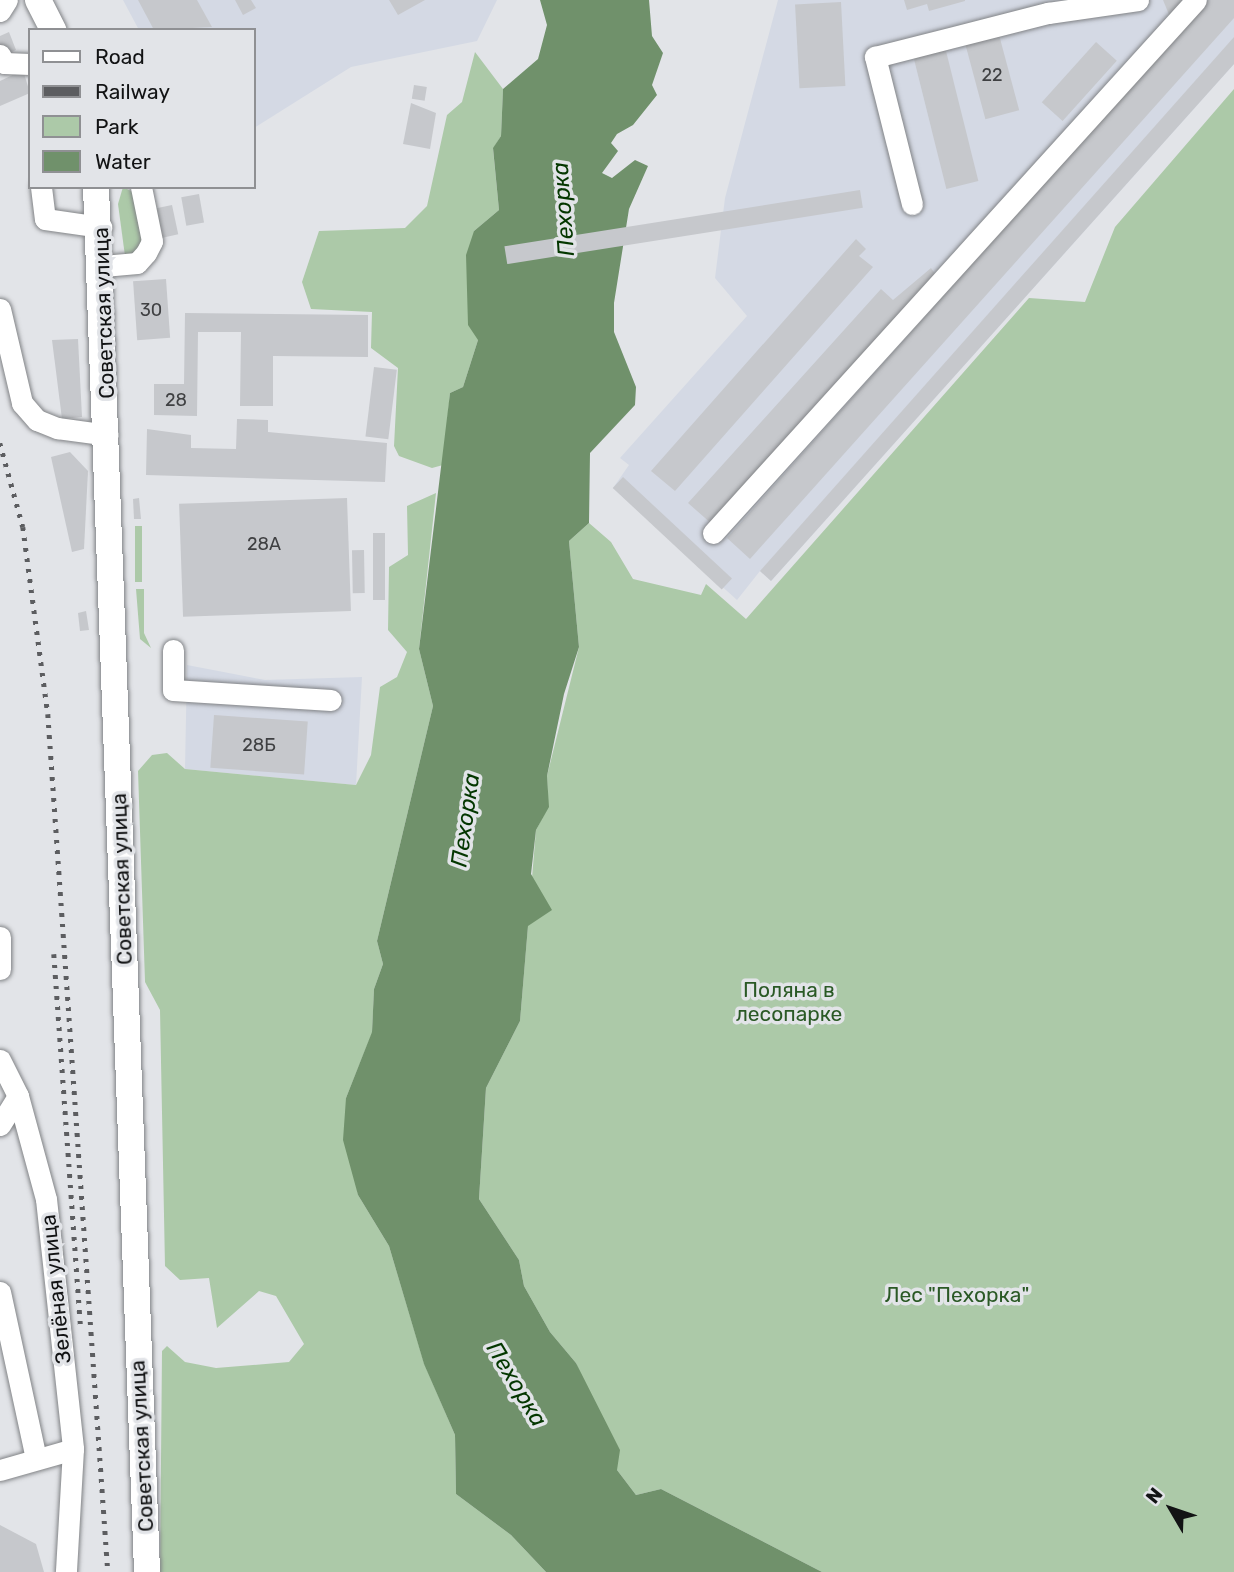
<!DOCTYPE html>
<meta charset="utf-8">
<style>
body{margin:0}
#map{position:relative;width:1234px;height:1572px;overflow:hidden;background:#e2e4e8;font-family:Rubik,sans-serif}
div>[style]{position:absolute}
.built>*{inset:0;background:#d4d9e4}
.green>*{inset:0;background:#acc9a8;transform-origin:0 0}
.water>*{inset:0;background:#70916b}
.building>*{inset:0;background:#c6c8cc;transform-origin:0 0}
.roads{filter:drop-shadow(0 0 2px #818386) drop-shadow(0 0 2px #818386)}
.minor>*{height:21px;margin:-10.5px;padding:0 10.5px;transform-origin:10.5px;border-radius:10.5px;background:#fff}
.major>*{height:26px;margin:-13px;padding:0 13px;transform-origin:13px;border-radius:13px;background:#fff}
.rail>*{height:4.5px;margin-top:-2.25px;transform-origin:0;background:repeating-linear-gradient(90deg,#5c5d60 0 3.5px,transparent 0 10.5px)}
span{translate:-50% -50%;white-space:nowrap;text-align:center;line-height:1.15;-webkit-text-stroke:7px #e2e4e8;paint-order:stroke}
.number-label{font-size:18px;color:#3f4042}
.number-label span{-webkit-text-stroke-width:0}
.street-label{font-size:21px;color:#121314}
.park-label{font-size:21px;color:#2a5925}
.water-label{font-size:23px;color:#043700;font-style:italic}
.legend{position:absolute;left:28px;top:28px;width:228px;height:161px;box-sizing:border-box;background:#e2e4e8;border:2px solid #8f9093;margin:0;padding:9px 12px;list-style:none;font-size:21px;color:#121314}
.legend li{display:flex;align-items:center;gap:14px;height:35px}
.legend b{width:35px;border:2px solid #8f9093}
.north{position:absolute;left:1136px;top:1474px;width:70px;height:70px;-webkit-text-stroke:5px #e2e4e8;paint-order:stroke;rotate:309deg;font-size:19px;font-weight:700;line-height:28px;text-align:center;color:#121314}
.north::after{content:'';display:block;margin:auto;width:24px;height:32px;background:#121314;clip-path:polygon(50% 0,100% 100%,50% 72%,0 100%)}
</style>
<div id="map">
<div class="built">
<i style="clip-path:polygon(123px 0,497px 0,477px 41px,351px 67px,254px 128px,254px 30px,139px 30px)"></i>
<i style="clip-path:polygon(778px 0,1234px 0,1234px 64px,771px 581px,760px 571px,737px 600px,613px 488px,629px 465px,620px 458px,747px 316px,715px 278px,725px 198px)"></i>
<i style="clip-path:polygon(187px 665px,265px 680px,362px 677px,356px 785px,185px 769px)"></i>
</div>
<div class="green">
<i style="clip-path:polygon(475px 52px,503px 89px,501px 136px,493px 149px,499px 210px,474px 231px,478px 340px,463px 387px,450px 393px,443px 465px,432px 468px,399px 456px,394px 446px,398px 368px,371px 348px,372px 312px,311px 309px,302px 282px,319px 231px,405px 228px,427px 206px,447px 115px,462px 102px)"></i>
<i style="clip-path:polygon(1234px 89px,1234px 1572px,822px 1572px,661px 1489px,636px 1495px,617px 1470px,576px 1363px,550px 1332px,524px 1286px,519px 1260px,479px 1199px,486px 1088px,520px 1021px,536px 830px,548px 807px,547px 776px,579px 647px,569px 541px,589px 523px,611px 542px,633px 579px,701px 595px,706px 584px,746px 619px,1029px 298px,1085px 302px,1115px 227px)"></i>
<i style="clip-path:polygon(123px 187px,137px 194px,142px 250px,125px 256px,118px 204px)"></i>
<i style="clip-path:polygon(436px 493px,419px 649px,433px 706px,377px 941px,383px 964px,374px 989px,372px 1033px,346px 1098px,358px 1195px,389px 1246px,424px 1363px,455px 1435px,456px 1494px,511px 1535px,546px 1572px,160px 1572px,162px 1351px,167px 1346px,185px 1362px,216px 1368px,289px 1362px,304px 1344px,276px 1296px,259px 1291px,217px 1328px,209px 1278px,180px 1280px,165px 1266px,160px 1010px,145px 982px,138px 771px,152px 755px,167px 753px,185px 769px,356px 785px,371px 755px,380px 687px,397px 677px,407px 652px,388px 630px,389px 567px,408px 555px,407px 506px)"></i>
<i style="left:135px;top:526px;width:7px;height:56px"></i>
<i style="clip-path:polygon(136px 589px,144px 589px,144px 633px,151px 648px,140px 639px)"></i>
</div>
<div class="water">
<i style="clip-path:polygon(540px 0,649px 0,652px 36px,663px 53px,652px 85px,657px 95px,633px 125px,617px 134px,611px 143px,618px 151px,602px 173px,612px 178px,635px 160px,648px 166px,629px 209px,614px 303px,614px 332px,636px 387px,635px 405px,590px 453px,589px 523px,569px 541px,579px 647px,564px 694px,547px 776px,549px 807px,536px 830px,531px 874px,552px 910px,528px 926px,520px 1021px,486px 1088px,479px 1199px,519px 1260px,524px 1286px,550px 1332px,576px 1363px,620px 1450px,617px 1470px,636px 1495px,661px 1489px,822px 1572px,546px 1572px,511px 1535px,456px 1494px,455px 1435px,424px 1364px,389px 1246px,358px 1195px,343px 1140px,346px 1098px,372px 1032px,374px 989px,383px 964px,377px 941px,433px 706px,419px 649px,450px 393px,463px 387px,478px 340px,468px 325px,466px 255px,474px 231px,499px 210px,493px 148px,501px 136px,503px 89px,538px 59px,547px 25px)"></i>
</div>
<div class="building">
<i style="clip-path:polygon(138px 0,197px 0,212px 27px,154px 30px)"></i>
<i style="clip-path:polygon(235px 0,251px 0,256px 8px,243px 15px)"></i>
<i style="clip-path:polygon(389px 0,425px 0,398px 15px)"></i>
<i style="clip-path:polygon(904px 0,965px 0,965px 1px,929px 11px,927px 4px,907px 10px)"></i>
<i style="clip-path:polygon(1163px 0,1185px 0,1170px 17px)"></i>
<i style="clip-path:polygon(1208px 0,1234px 0,1234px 18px,750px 559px,727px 538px)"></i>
<i style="left:841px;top:2px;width:84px;height:46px;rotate:87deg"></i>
<i style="left:998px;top:31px;width:82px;height:35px;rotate:75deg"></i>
<i style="clip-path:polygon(9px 32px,16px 50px,0 57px,0 36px)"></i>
<i style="clip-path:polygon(1234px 37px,1234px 64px,771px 581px,760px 571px)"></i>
<i style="left:1096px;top:42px;width:28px;height:81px;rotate:42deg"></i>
<i style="left:945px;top:47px;width:138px;height:33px;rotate:76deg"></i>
<i style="clip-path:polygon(23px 70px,30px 93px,0 106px,0 81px)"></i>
<i style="left:414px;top:85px;width:13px;height:14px;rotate:9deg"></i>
<i style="clip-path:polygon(411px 103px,436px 113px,430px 149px,403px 144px)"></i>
<i style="left:860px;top:190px;width:18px;height:360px;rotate:81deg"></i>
<i style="left:199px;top:194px;width:29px;height:18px;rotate:80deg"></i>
<i style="left:172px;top:205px;width:30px;height:16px;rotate:78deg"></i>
<i style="clip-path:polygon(856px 239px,866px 249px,859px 256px,873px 267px,675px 491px,651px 471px)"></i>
<i style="clip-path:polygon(931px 268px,938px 278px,713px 525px,688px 503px,881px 289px,893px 300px)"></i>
<i style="left:166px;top:279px;width:59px;height:33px;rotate:86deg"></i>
<i style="clip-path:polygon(185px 313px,368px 315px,368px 357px,273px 356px,273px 406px,240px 406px,241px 332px,198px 332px,197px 416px,154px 415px,154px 384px,184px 384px)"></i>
<i style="clip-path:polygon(78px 339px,82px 417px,62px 419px,52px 340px)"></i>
<i style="left:374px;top:367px;width:23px;height:70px;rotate:7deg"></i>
<i style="clip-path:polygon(237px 419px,268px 420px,268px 432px,387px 443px,385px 482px,146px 475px,147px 429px,191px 435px,191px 448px,236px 449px)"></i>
<i style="clip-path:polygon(70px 452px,88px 471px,84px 549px,72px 552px,51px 457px)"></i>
<i style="left:623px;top:477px;width:149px;height:15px;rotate:43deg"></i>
<i style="clip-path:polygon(139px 498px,141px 519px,134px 519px,133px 499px)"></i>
<i style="left:347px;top:498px;width:113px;height:168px;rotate:88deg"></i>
<i style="left:373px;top:533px;width:12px;height:67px"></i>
<i style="left:364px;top:550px;width:43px;height:12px;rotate:89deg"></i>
<i style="clip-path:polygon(86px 611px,89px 630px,80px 631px,78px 613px)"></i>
<i style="left:214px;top:715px;width:94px;height:53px;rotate:4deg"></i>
<i style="clip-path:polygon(0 1525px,36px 1544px,44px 1572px,0 1572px)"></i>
</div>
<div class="roads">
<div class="minor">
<i style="left:0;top:11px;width:13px;rotate:-58deg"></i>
<i style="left:0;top:55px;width:9px;rotate:63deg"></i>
<i style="left:4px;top:63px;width:26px;rotate:2deg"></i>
<i style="left:41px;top:187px;width:32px;rotate:83deg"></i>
<i style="left:45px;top:219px;width:57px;rotate:8.1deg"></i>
<i style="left:912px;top:204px;width:152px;rotate:-104.1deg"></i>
<i style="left:875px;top:57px;width:179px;rotate:-14.3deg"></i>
<i style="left:1048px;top:13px;width:91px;rotate:-8.2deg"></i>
<i style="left:103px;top:266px;width:34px;rotate:-5deg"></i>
<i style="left:137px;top:263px;width:13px;rotate:-48deg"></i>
<i style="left:146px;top:253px;width:13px;rotate:-63deg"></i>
<i style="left:152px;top:241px;width:55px;rotate:-101.5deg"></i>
<i style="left:0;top:309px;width:97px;rotate:76.8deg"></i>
<i style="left:22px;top:403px;width:23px;rotate:49deg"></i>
<i style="left:37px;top:420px;width:22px;rotate:22deg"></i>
<i style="left:57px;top:428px;width:51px;rotate:7.8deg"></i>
<i style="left:713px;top:533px;width:719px;rotate:-47.82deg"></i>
<i style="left:173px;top:650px;width:40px;rotate:90deg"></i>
<i style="left:173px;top:690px;width:158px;rotate:3.6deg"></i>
<i style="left:0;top:937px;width:32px;rotate:90deg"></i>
<i style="left:0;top:1060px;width:40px;rotate:63.4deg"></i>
<i style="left:18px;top:1096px;width:107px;rotate:74.8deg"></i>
<i style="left:46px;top:1199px;width:251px;rotate:83.8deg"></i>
<i style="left:73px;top:1449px;width:123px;rotate:93.3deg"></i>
<i style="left:0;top:1125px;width:34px;rotate:-58deg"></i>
<i style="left:0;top:1292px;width:170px;rotate:77.8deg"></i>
<i style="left:0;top:1470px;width:76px;rotate:-16deg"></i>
</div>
<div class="major">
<i style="left:38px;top:0;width:34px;rotate:63deg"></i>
<i style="left:96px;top:187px;width:1386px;rotate:87.89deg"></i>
</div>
</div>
<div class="rail">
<i style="left:0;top:443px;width:87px;rotate:74.7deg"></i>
<i style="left:23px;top:527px;width:189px;rotate:82.4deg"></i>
<i style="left:48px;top:714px;width:860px;rotate:86deg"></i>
<i style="left:54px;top:954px;width:375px;rotate:85.9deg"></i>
</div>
<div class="number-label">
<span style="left:992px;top:75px">22</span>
<span style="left:151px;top:310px">30</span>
<span style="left:176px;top:400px">28</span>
<span style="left:264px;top:544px">28А</span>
<span style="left:259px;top:745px">28Б</span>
</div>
<div class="street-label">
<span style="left:104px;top:313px;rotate:-92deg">Советская улица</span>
<span style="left:122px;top:879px;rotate:-92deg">Советская улица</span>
<span style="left:56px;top:1289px;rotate:-96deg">Зелёная улица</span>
<span style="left:142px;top:1446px;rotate:-93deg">Советская улица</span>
</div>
<div class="park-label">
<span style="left:789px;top:1002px">Поляна в<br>лесопарке</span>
<span style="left:957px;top:1295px">Лес "Пехорка"</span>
</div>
<div class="water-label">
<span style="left:563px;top:209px;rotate:-94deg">Пехорка</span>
<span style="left:465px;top:820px;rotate:-82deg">Пехорка</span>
<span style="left:517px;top:1384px;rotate:59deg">Пехорка</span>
</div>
<ul class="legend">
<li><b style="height:9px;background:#fff"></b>Road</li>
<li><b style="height:9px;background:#5c5d60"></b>Railway</li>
<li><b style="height:19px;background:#acc9a8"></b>Park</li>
<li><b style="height:19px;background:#70916b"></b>Water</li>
</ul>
<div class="north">N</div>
</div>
